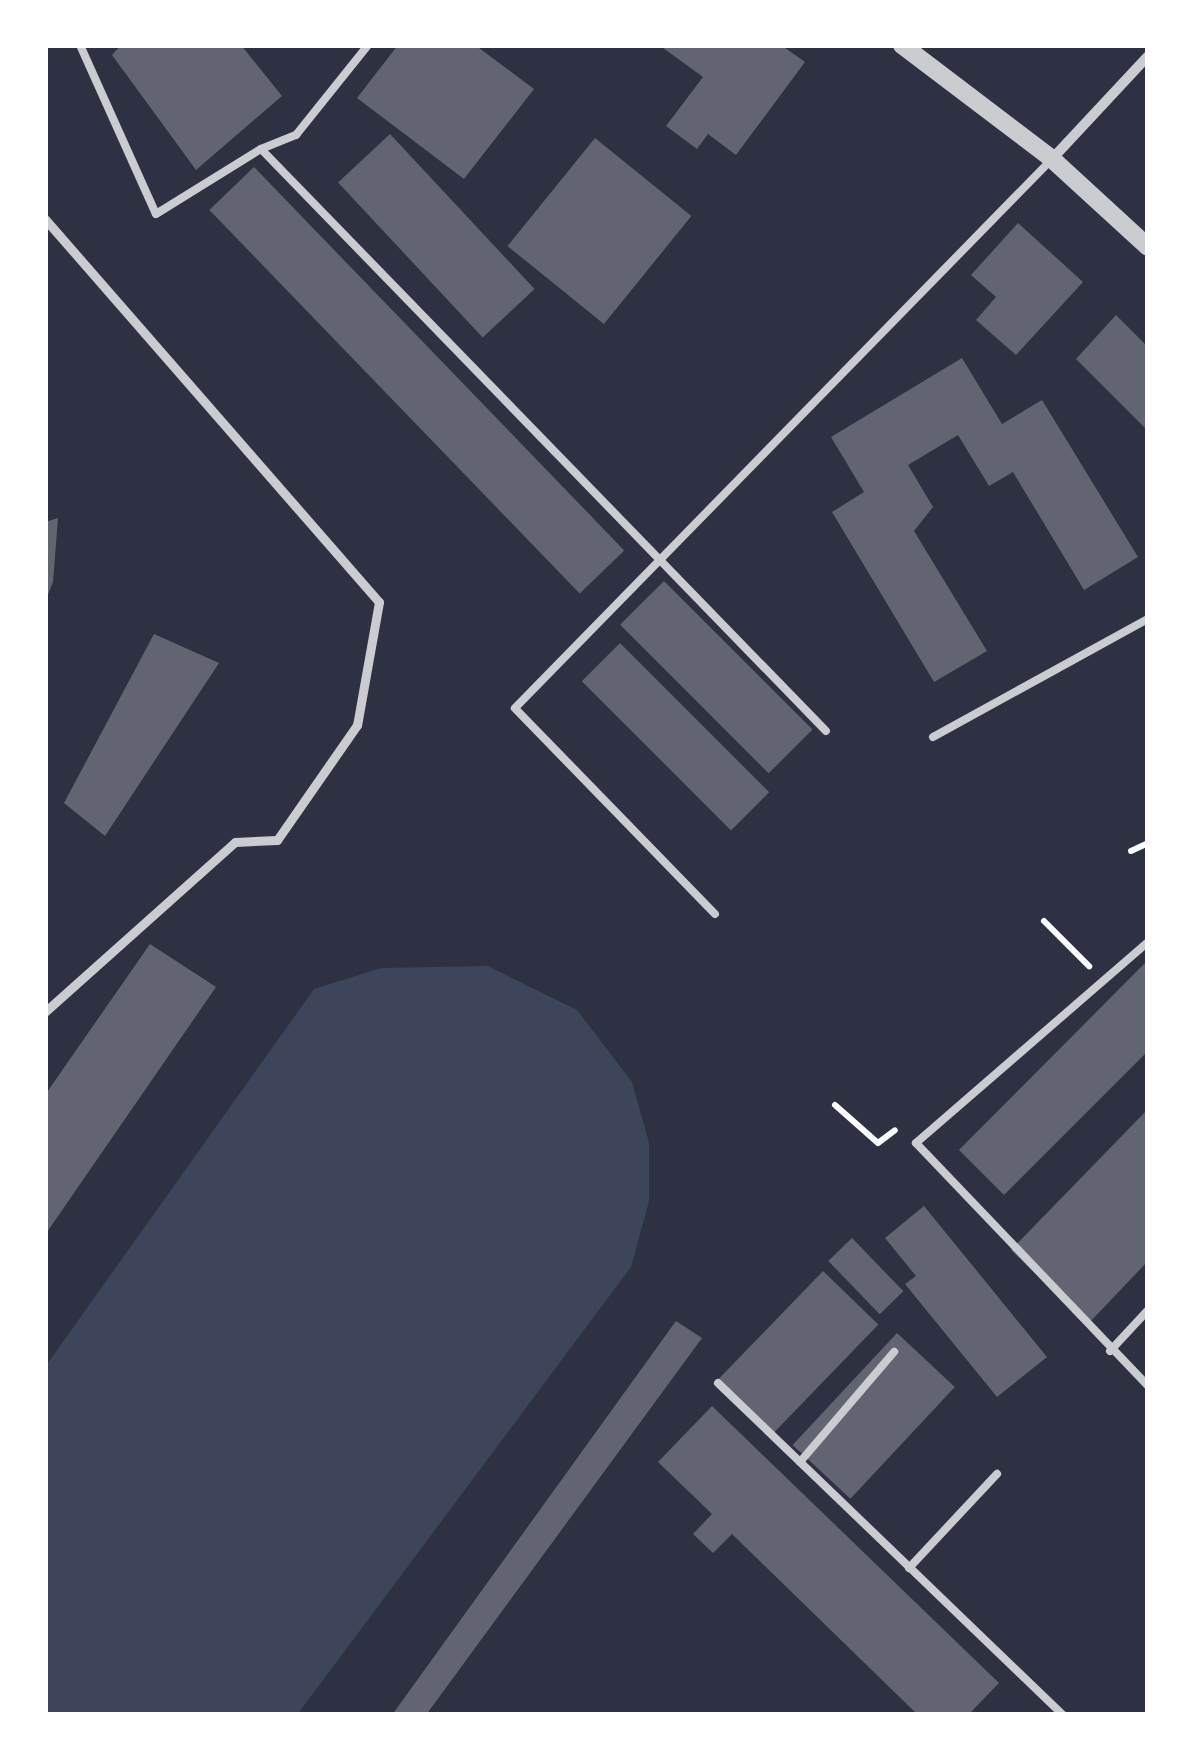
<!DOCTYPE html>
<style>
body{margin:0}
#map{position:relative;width:1193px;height:1760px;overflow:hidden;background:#2d3142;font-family:Helvetica,sans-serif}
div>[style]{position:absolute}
.green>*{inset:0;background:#3c4559}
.building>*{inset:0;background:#626471;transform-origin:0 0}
.path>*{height:6px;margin:-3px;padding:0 3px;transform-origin:3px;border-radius:3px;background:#fff}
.service>*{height:8px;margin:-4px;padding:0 4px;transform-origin:4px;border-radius:4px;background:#caccd0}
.pedestrian>*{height:9px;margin:-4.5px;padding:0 4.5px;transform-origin:4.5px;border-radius:4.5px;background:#caccd0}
.minor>*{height:10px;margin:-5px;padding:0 5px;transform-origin:5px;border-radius:5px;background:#caccd0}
.tertiary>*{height:18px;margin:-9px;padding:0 9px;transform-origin:9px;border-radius:9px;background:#caccd0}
span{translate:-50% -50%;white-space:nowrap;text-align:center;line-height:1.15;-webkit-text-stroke:10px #fff;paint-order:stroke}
.frame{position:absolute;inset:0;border:48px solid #fff;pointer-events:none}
</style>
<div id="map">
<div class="green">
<i style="clip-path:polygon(488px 966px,577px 1010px,632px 1082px,649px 1143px,649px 1201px,631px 1267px,297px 1715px,45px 1715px,45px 1367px,314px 989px,381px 968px)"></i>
</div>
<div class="building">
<i style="clip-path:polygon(121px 45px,241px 45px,282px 96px,196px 170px,112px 55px)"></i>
<i style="clip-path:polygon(398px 45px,475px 45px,534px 89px,464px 179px,357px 98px)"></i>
<i style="clip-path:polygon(659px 45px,781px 45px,805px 62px,736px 155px,708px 134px,697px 149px,666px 126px,703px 77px)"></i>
<i style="left:390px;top:134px;width:212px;height:71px;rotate:47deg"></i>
<i style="left:595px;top:138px;width:124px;height:139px;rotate:39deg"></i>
<i style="left:254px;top:167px;width:533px;height:62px;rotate:46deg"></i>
<i style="clip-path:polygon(1018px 223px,1083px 282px,1016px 355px,976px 320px,996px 297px,971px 275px)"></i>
<i style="clip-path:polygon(1116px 315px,1148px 347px,1148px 431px,1076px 359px)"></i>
<i style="clip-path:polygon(962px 358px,1002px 424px,1042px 400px,1138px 557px,1084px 590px,1013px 472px,989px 486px,958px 435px,908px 465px,933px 507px,914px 531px,987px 651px,934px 682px,832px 512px,864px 492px,831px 437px)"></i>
<i style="clip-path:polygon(58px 518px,53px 582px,45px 602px,45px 522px)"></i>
<i style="left:664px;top:581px;width:210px;height:62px;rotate:45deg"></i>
<i style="clip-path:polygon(154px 634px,219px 663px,105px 836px,64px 803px)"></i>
<i style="left:620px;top:643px;width:211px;height:54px;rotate:45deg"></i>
<i style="clip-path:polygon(150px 944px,216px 987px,45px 1235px,45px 1095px)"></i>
<i style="clip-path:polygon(1148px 960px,1148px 1051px,1004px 1195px,959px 1150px)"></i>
<i style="clip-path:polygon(1148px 1109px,1148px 1261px,1088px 1324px,1011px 1250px)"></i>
<i style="clip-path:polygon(924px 1206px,1047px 1357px,997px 1397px,905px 1284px,916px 1276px,885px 1238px)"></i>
<i style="left:852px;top:1238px;width:74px;height:33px;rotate:46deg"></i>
<i style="left:823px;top:1271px;width:77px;height:153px;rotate:44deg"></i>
<i style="clip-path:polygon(676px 1321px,702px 1338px,426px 1715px,392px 1715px)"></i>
<i style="left:897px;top:1333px;width:79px;height:153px;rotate:43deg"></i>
<i style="clip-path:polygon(712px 1406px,999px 1683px,968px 1715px,918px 1715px,732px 1534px,713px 1553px,693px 1534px,712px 1514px,658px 1462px)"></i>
</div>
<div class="path">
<i style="left:1131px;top:851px;width:19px;rotate:-25deg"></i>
<i style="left:1044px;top:921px;width:64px;rotate:45deg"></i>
<i style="left:835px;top:1105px;width:57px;rotate:41.5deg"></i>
<i style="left:878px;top:1143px;width:21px;rotate:-37deg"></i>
</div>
<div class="service">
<i style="left:80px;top:45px;width:185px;rotate:65.8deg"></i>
<i style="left:156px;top:214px;width:123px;rotate:-31.8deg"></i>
<i style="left:261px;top:149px;width:811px;rotate:45.85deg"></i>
<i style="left:261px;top:149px;width:38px;rotate:-22deg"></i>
<i style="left:296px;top:135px;width:115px;rotate:-51.3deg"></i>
<i style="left:933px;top:737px;width:245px;rotate:-28.8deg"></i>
<i style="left:715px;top:914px;width:287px;rotate:-134.2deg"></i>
<i style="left:515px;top:708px;width:768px;rotate:-45.63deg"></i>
<i style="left:1148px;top:942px;width:307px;rotate:139.1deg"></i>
<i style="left:916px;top:1143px;width:336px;rotate:46.3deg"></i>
<i style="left:1110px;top:1351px;width:56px;rotate:-47.2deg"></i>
<i style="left:718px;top:1383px;width:479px;rotate:43.9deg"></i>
<i style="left:800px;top:1462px;width:145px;rotate:-49.5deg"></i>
<i style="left:909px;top:1568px;width:129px;rotate:-46.9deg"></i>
</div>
<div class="pedestrian">
<i style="left:45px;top:219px;width:508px;rotate:48.91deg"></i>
<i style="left:379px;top:602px;width:125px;rotate:100.1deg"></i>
<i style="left:357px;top:725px;width:140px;rotate:124.8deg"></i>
<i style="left:277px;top:840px;width:42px;rotate:177.3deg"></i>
<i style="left:235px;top:842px;width:255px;rotate:138.2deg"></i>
</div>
<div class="minor">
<i style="left:1052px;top:159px;width:141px;rotate:-47deg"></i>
</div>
<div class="tertiary">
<i style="left:902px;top:45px;width:188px;rotate:37.2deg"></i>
<i style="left:1052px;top:159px;width:130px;rotate:42.5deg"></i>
</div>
<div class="frame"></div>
</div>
